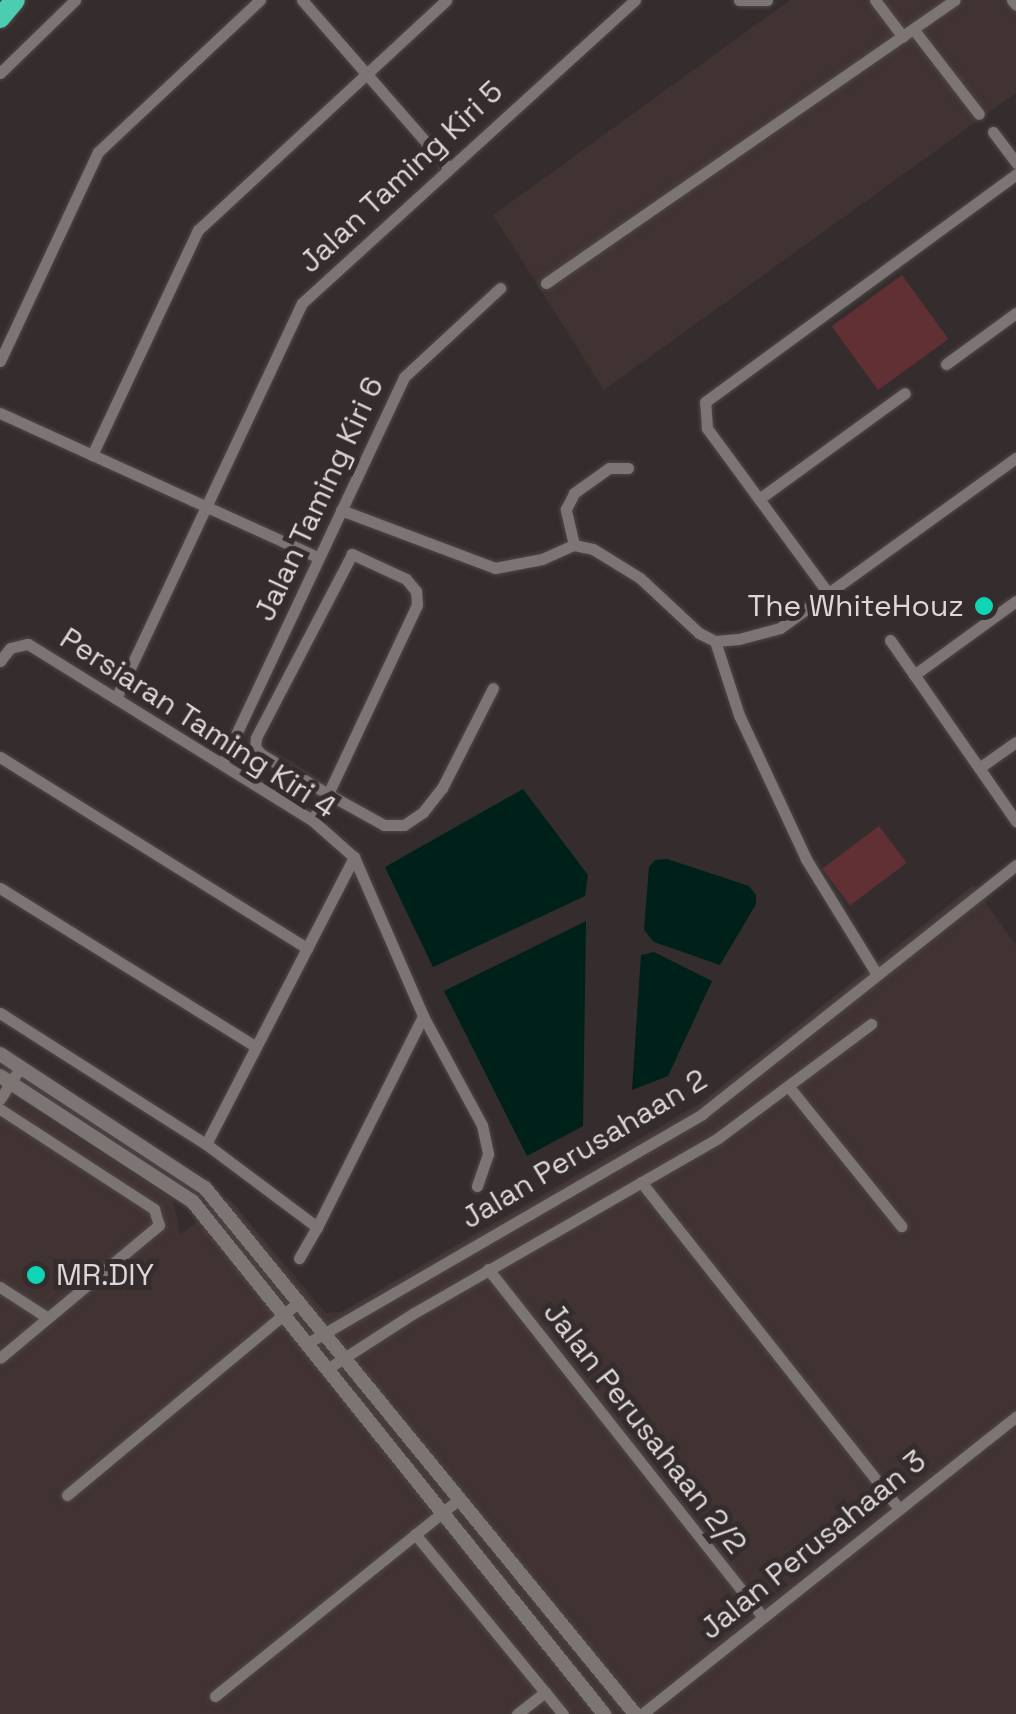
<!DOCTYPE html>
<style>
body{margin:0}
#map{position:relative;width:1016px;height:1714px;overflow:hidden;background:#342c2d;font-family:"Space Grotesk",sans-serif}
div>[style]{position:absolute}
.built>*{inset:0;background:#423333}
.green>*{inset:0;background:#603034;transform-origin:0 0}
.water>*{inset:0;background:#002119}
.roads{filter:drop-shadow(0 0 2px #4e4848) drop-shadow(0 0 2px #4e4848)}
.minor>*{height:11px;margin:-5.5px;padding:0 5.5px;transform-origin:5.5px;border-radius:5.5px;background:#7d7474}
.tertiary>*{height:14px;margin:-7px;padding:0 7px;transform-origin:7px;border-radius:7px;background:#7d7474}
.motorway>*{height:20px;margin:-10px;padding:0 10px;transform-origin:10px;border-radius:10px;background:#4cccb1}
.dots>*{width:28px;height:28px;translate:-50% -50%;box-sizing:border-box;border:5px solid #342c2d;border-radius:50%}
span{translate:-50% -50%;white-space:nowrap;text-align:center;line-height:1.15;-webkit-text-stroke:10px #342c2d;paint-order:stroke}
.street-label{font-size:30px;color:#ddd8d8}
.poi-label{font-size:30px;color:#ddd8d8}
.right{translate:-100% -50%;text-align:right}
.left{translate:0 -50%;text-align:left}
</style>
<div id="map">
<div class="built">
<i style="clip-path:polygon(790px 0,1016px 0,1016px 93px,604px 390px,493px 215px)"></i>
<i style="clip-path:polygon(973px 885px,1016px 945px,1016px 1714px,0 1714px,0 1089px,173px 1199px,180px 1235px,228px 1197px,326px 1313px,341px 1312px,700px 1103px)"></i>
</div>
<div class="green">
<i style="left:902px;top:275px;width:79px;height:87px;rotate:54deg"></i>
<i style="left:879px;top:826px;width:46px;height:71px;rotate:53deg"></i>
</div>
<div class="water">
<i style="clip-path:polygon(523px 789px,588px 875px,585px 896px,433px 967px,385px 867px)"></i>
<i style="clip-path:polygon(667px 859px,749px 886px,756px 895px,756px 904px,720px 965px,654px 942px,644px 930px,649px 867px,655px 860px)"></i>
<i style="clip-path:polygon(586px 921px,583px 1126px,527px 1156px,444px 991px)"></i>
<i style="clip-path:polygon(654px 952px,712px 981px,668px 1076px,632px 1090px,641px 955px)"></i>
</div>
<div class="roads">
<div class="minor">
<i style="left:302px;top:0;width:220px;rotate:48.9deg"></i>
<i style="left:739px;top:0;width:28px"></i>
<i style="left:875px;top:0;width:46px;rotate:52.9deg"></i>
<i style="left:1012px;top:0;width:6px;rotate:51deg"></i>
<i style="left:914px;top:30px;width:106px;rotate:52.3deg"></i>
<i style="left:0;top:73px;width:105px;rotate:-44.2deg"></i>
<i style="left:993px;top:132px;width:39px;rotate:53deg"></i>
<i style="left:546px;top:283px;width:497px;rotate:-34.7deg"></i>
<i style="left:0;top:361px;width:231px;rotate:-64.9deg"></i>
<i style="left:98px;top:152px;width:222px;rotate:-43.2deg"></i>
<i style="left:946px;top:364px;width:87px;rotate:-36.1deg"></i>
<i style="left:0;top:413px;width:349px;rotate:24.4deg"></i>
<i style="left:92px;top:455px;width:249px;rotate:-64.8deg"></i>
<i style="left:198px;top:230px;width:338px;rotate:-42.8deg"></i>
<i style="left:759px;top:499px;width:180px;rotate:-36deg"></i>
<i style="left:341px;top:510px;width:165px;rotate:20.6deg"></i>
<i style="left:495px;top:568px;width:48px;rotate:-10.8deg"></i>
<i style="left:542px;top:559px;width:35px;rotate:-24deg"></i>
<i style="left:574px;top:545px;width:19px;rotate:12deg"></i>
<i style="left:593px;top:549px;width:55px;rotate:31.7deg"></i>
<i style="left:640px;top:578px;width:81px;rotate:43deg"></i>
<i style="left:699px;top:633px;width:18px;rotate:27deg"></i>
<i style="left:715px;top:641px;width:24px;rotate:-5deg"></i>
<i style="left:739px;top:639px;width:42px;rotate:-15deg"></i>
<i style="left:780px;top:628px;width:291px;rotate:-35.8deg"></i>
<i style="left:574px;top:545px;width:37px;rotate:-103deg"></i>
<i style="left:566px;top:509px;width:18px;rotate:-63deg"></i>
<i style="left:574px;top:493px;width:43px;rotate:-35.5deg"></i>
<i style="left:609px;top:468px;width:19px"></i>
<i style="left:828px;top:593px;width:205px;rotate:-126.3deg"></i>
<i style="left:707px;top:428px;width:26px;rotate:-94deg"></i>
<i style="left:705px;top:402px;width:386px;rotate:-36.2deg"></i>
<i style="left:890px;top:640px;width:221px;rotate:55.2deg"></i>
<i style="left:715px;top:641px;width:78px;rotate:72deg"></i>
<i style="left:739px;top:715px;width:159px;rotate:65deg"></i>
<i style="left:806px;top:859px;width:134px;rotate:58.4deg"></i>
<i style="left:0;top:661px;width:16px;rotate:-52deg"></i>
<i style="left:10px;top:648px;width:18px;rotate:-13deg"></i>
<i style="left:28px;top:644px;width:334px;rotate:31.8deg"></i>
<i style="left:312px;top:820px;width:56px;rotate:41.4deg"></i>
<i style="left:354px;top:857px;width:173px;rotate:66.5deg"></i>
<i style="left:423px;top:1016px;width:124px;rotate:61.6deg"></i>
<i style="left:482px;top:1125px;width:30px;rotate:78deg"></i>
<i style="left:488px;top:1154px;width:34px;rotate:109deg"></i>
<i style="left:914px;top:675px;width:126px;rotate:-36deg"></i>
<i style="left:117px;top:696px;width:434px;rotate:-64.8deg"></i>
<i style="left:302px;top:303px;width:450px;rotate:-42.3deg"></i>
<i style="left:0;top:757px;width:362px;rotate:31.9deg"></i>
<i style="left:223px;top:762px;width:425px;rotate:-64.8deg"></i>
<i style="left:404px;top:377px;width:131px;rotate:-42.8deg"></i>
<i style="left:979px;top:768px;width:45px;rotate:-35.1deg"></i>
<i style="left:312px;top:820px;width:31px;rotate:-58deg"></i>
<i style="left:328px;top:794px;width:209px;rotate:-64.8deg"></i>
<i style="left:417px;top:605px;width:14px;rotate:-94deg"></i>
<i style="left:416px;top:591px;width:16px;rotate:-130deg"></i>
<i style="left:406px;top:579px;width:60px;rotate:-155.2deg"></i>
<i style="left:352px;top:554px;width:208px;rotate:117.6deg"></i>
<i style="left:256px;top:738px;width:9px;rotate:96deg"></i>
<i style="left:255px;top:747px;width:9px;rotate:49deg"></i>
<i style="left:261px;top:754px;width:78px;rotate:30.8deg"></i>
<i style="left:328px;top:794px;width:64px;rotate:29deg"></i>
<i style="left:384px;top:825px;width:20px"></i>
<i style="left:404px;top:825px;width:23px;rotate:-34deg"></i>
<i style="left:423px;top:812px;width:31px;rotate:-52deg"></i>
<i style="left:442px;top:788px;width:112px;rotate:-63deg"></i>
<i style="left:0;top:888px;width:301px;rotate:31.8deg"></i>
<i style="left:0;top:1013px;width:244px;rotate:32.5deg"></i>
<i style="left:206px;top:1144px;width:139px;rotate:36.8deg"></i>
<i style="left:317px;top:1227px;width:36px;rotate:120deg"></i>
<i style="left:789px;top:1087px;width:179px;rotate:51.1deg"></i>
<i style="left:0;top:1099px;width:37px;rotate:-57deg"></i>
<i style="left:0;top:1109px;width:184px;rotate:33deg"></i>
<i style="left:154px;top:1209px;width:17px;rotate:73deg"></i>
<i style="left:159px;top:1225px;width:207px;rotate:140.1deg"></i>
<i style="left:206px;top:1144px;width:323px;rotate:-62.7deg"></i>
<i style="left:641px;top:1182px;width:417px;rotate:51.7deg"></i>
<i style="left:317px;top:1227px;width:236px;rotate:-63.3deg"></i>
<i style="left:488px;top:1269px;width:444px;rotate:51.7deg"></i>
<i style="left:0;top:1287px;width:57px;rotate:32.9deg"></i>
<i style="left:306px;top:1344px;width:458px;rotate:-30.1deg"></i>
<i style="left:702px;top:1114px;width:401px;rotate:-38.4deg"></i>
<i style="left:327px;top:1369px;width:103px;rotate:-32.8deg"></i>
<i style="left:414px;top:1313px;width:351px;rotate:-29.9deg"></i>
<i style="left:718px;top:1138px;width:191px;rotate:-36.7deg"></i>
<i style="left:67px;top:1495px;width:302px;rotate:-39.8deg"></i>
<i style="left:415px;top:1534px;width:233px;rotate:50.6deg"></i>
<i style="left:215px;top:1696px;width:315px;rotate:-38.9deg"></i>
<i style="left:517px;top:1714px;width:36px;rotate:-38deg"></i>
<i style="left:642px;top:1714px;width:478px;rotate:-38.5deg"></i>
</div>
<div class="tertiary">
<i style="left:0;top:1054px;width:245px;rotate:33.2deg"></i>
<i style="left:205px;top:1188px;width:679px;rotate:50.73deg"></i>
<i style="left:0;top:1076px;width:230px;rotate:33.1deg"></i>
<i style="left:193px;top:1202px;width:657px;rotate:51.24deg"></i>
</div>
<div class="motorway">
<i style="left:0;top:18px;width:23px;rotate:-50deg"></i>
</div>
</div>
<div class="dots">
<i style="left:984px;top:606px;background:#0fd5b4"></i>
<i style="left:36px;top:1275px;background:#0fd5b4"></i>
</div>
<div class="street-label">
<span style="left:401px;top:177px;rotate:-43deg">Jalan Taming Kiri 5</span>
<span style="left:319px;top:499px;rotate:-65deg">Jalan Taming Kiri 6</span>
<span style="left:198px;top:723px;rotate:33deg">Persiaran Taming Kiri 4</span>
<span style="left:584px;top:1149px;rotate:-31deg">Jalan Perusahaan 2</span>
<span style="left:645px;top:1428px;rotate:52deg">Jalan Perusahaan 2/2</span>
<span style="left:813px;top:1545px;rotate:-39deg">Jalan Perusahaan 3</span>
</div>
<div class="poi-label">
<span class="right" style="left:964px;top:606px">The WhiteHouz</span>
<span class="left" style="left:56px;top:1275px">MR.DIY</span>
</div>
</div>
